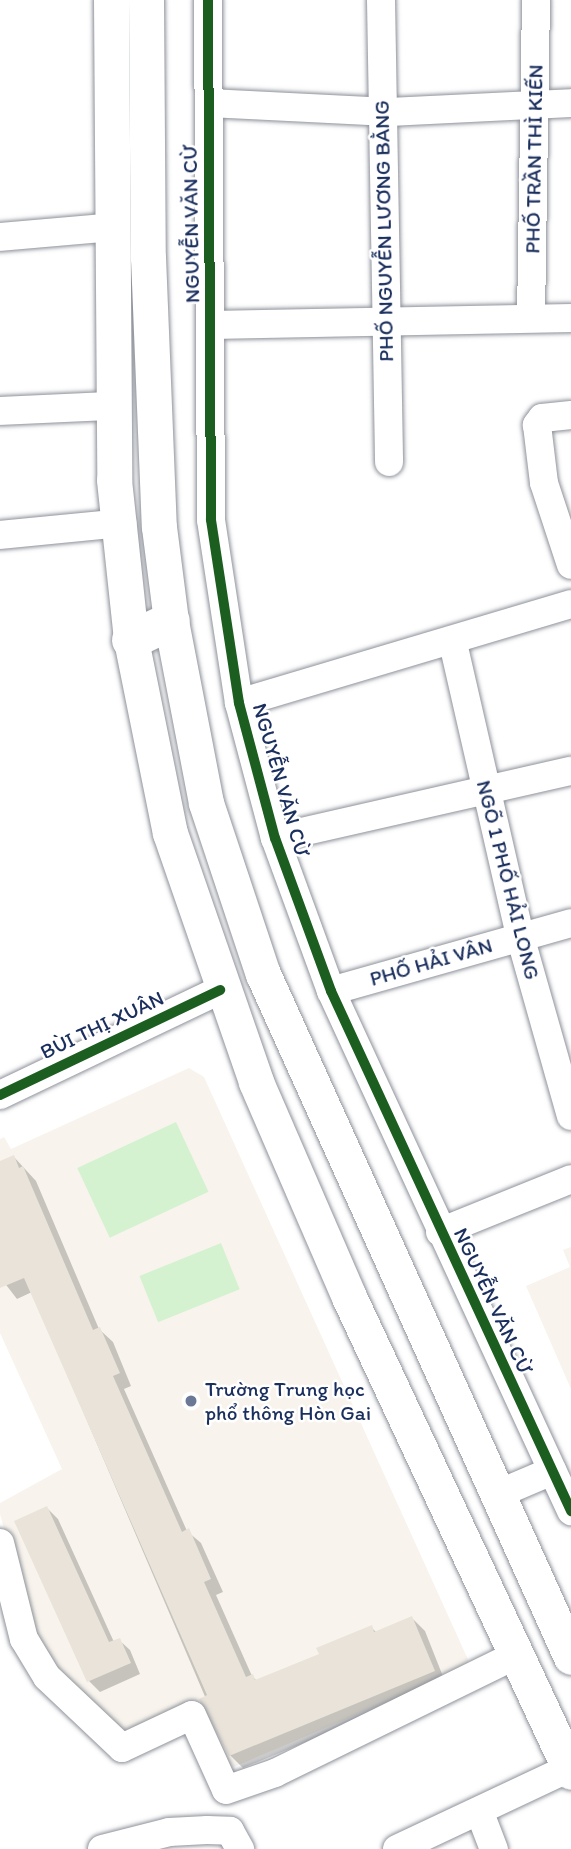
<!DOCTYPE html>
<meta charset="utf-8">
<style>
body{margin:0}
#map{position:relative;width:571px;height:1849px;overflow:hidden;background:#fff;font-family:Itim,sans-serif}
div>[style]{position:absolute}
.built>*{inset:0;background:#f8f4ed}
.green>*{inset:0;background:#d5f2d0;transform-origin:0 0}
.shadow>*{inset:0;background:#0003}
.building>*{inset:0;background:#e9e3da}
.roads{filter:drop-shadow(0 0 2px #8e929a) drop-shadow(0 0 2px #8e929a)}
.minor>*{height:28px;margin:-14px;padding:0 14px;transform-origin:14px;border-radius:14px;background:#fff}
.major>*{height:35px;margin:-17.5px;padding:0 17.5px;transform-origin:17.5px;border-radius:17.5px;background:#fff}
.highway>*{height:38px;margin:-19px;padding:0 19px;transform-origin:19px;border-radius:19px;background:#fff}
.cycleway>*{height:10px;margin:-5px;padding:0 5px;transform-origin:5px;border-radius:5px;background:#1b5e20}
.dots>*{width:19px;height:19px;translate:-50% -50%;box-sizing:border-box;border:4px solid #fff;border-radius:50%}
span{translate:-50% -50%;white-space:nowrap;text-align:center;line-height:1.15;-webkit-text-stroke:5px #fff;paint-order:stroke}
.street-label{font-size:21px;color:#1b2f5e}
.poi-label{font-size:21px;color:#1b2f5e}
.left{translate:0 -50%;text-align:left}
</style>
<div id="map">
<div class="built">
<i style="clip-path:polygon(189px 1068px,204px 1077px,471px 1666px,224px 1771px,195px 1706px,121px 1738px,42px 1664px,0 1514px,0 1503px,62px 1469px,0 1333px,0 1139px,4px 1137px,11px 1149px)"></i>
<i style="clip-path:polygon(571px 1247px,571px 1389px,526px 1286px,570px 1267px,563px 1250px)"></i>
</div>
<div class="green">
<i style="left:176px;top:1122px;width:77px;height:109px;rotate:65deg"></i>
<i style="left:221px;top:1243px;width:50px;height:88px;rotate:68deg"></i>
</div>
<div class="shadow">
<i style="clip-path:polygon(14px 1157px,36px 1181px,99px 1329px,113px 1342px,131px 1386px,124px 1389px,187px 1531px,201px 1543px,223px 1592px,216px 1595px,252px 1676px,257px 1681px,321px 1655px,371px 1627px,377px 1633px,412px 1618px,425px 1631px,446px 1684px,243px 1768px,230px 1755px,32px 1292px,17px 1299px,0 1277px,0 1163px)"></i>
<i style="clip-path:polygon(47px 1508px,58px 1519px,114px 1642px,119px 1640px,130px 1650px,140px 1674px,100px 1692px,89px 1681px)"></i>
</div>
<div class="building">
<i style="clip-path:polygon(14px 1155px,19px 1168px,23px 1166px,93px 1330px,100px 1327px,120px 1373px,113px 1376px,182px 1532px,189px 1528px,211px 1579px,204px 1582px,246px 1677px,253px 1674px,255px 1680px,319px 1654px,316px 1648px,372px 1625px,374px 1632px,412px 1616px,435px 1671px,229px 1756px,199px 1699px,207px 1695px,24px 1278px,0 1288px,0 1161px)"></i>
<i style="clip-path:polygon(47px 1506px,109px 1642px,120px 1638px,131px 1663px,87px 1682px,14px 1521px)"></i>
</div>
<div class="roads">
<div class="minor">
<i style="left:208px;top:0;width:520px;rotate:89.67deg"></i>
<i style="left:211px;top:520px;width:185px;rotate:81.3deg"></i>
<i style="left:239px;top:703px;width:140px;rotate:75.1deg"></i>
<i style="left:275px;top:838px;width:163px;rotate:69.9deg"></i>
<i style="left:331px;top:991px;width:573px;rotate:65.22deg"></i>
<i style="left:381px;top:0;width:462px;rotate:89deg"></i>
<i style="left:209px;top:103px;width:180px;rotate:2.9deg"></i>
<i style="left:389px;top:112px;width:182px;rotate:-2.8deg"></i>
<i style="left:0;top:237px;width:114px;rotate:-5deg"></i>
<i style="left:531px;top:318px;width:318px;rotate:-89.1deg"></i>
<i style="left:212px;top:325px;width:359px;rotate:-1.1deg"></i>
<i style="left:0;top:411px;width:111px;rotate:-2.6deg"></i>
<i style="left:571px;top:415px;width:29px;rotate:174deg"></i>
<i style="left:542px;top:418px;width:9px;rotate:126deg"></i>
<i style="left:537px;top:425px;width:58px;rotate:83.1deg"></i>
<i style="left:544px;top:483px;width:86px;rotate:71.8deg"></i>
<i style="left:0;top:535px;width:123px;rotate:-5.6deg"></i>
<i style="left:453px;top:643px;width:301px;rotate:77.1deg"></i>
<i style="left:520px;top:936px;width:187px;rotate:74.2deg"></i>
<i style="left:239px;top:703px;width:346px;rotate:-16.6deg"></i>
<i style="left:275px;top:838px;width:303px;rotate:-12.8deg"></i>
<i style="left:331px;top:991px;width:249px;rotate:-15.8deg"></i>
<i style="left:0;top:1095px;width:244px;rotate:-25.5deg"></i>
<i style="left:440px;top:1232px;width:141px;rotate:-22deg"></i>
<i style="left:498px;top:1494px;width:59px;rotate:-23.1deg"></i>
<i style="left:0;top:1543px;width:99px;rotate:76deg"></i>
<i style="left:24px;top:1639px;width:44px;rotate:58.8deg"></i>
<i style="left:47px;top:1677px;width:103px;rotate:43.4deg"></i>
<i style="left:122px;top:1748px;width:77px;rotate:-25.2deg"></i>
<i style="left:192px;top:1715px;width:82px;rotate:65.6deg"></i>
<i style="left:226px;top:1790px;width:52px;rotate:-19.1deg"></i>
<i style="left:275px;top:1773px;width:268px;rotate:-26.1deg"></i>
<i style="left:480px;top:1813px;width:39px;rotate:69deg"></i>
<i style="left:102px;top:1849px;width:69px;rotate:-14.2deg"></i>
<i style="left:169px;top:1832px;width:38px;rotate:-3deg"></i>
<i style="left:207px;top:1830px;width:23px;rotate:2deg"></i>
<i style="left:230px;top:1831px;width:21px;rotate:61deg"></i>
<i style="left:397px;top:1849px;width:190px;rotate:-25.2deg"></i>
</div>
<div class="major">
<i style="left:111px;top:0;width:480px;rotate:89.6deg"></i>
<i style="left:114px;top:480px;width:161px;rotate:83.9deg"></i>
<i style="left:131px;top:640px;width:197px;rotate:78.6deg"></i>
<i style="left:170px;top:833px;width:263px;rotate:70.9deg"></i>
<i style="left:256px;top:1082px;width:234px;rotate:66.6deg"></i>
<i style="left:349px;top:1297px;width:524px;rotate:64.95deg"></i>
<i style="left:146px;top:0;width:257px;rotate:89.6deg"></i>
<i style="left:148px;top:257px;width:270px;rotate:87.7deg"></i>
<i style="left:159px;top:527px;width:95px;rotate:82.7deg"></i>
<i style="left:171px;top:621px;width:185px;rotate:79.1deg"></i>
<i style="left:206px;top:803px;width:180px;rotate:71.6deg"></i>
<i style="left:263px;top:974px;width:749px;rotate:65.73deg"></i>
</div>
<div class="highway">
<i style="left:131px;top:640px;width:44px;rotate:-25.4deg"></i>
</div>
</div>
<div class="cycleway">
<i style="left:208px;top:0;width:520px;rotate:89.67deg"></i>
<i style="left:211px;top:520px;width:185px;rotate:81.3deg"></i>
<i style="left:239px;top:703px;width:140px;rotate:75.1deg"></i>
<i style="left:275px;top:838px;width:163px;rotate:69.9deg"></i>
<i style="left:331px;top:991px;width:573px;rotate:65.22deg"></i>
<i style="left:0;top:1095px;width:244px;rotate:-25.5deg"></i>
</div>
<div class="dots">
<i style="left:191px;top:1401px;background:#6b7896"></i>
</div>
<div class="street-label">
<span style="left:534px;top:159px;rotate:-89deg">PHỐ TRẦN THÌ KIẾN</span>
<span style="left:191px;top:224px;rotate:-91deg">NGUYỄN VĂN CỪ</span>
<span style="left:384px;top:231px;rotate:-91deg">PHỐ NGUYỄN LƯƠNG BẰNG</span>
<span style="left:281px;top:780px;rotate:74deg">NGUYỄN VĂN CỪ</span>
<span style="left:508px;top:880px;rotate:76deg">NGÕ 1 PHỐ HẢI LONG</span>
<span style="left:431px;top:962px;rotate:-16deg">PHỐ HẢI VÂN</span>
<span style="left:102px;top:1025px;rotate:-25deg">BÙI THỊ XUÂN</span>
<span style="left:493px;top:1301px;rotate:65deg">NGUYỄN VĂN CỪ</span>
</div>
<div class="poi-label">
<span class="left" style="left:205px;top:1401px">Trường Trung học<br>phổ thông Hòn Gai</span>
</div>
</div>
